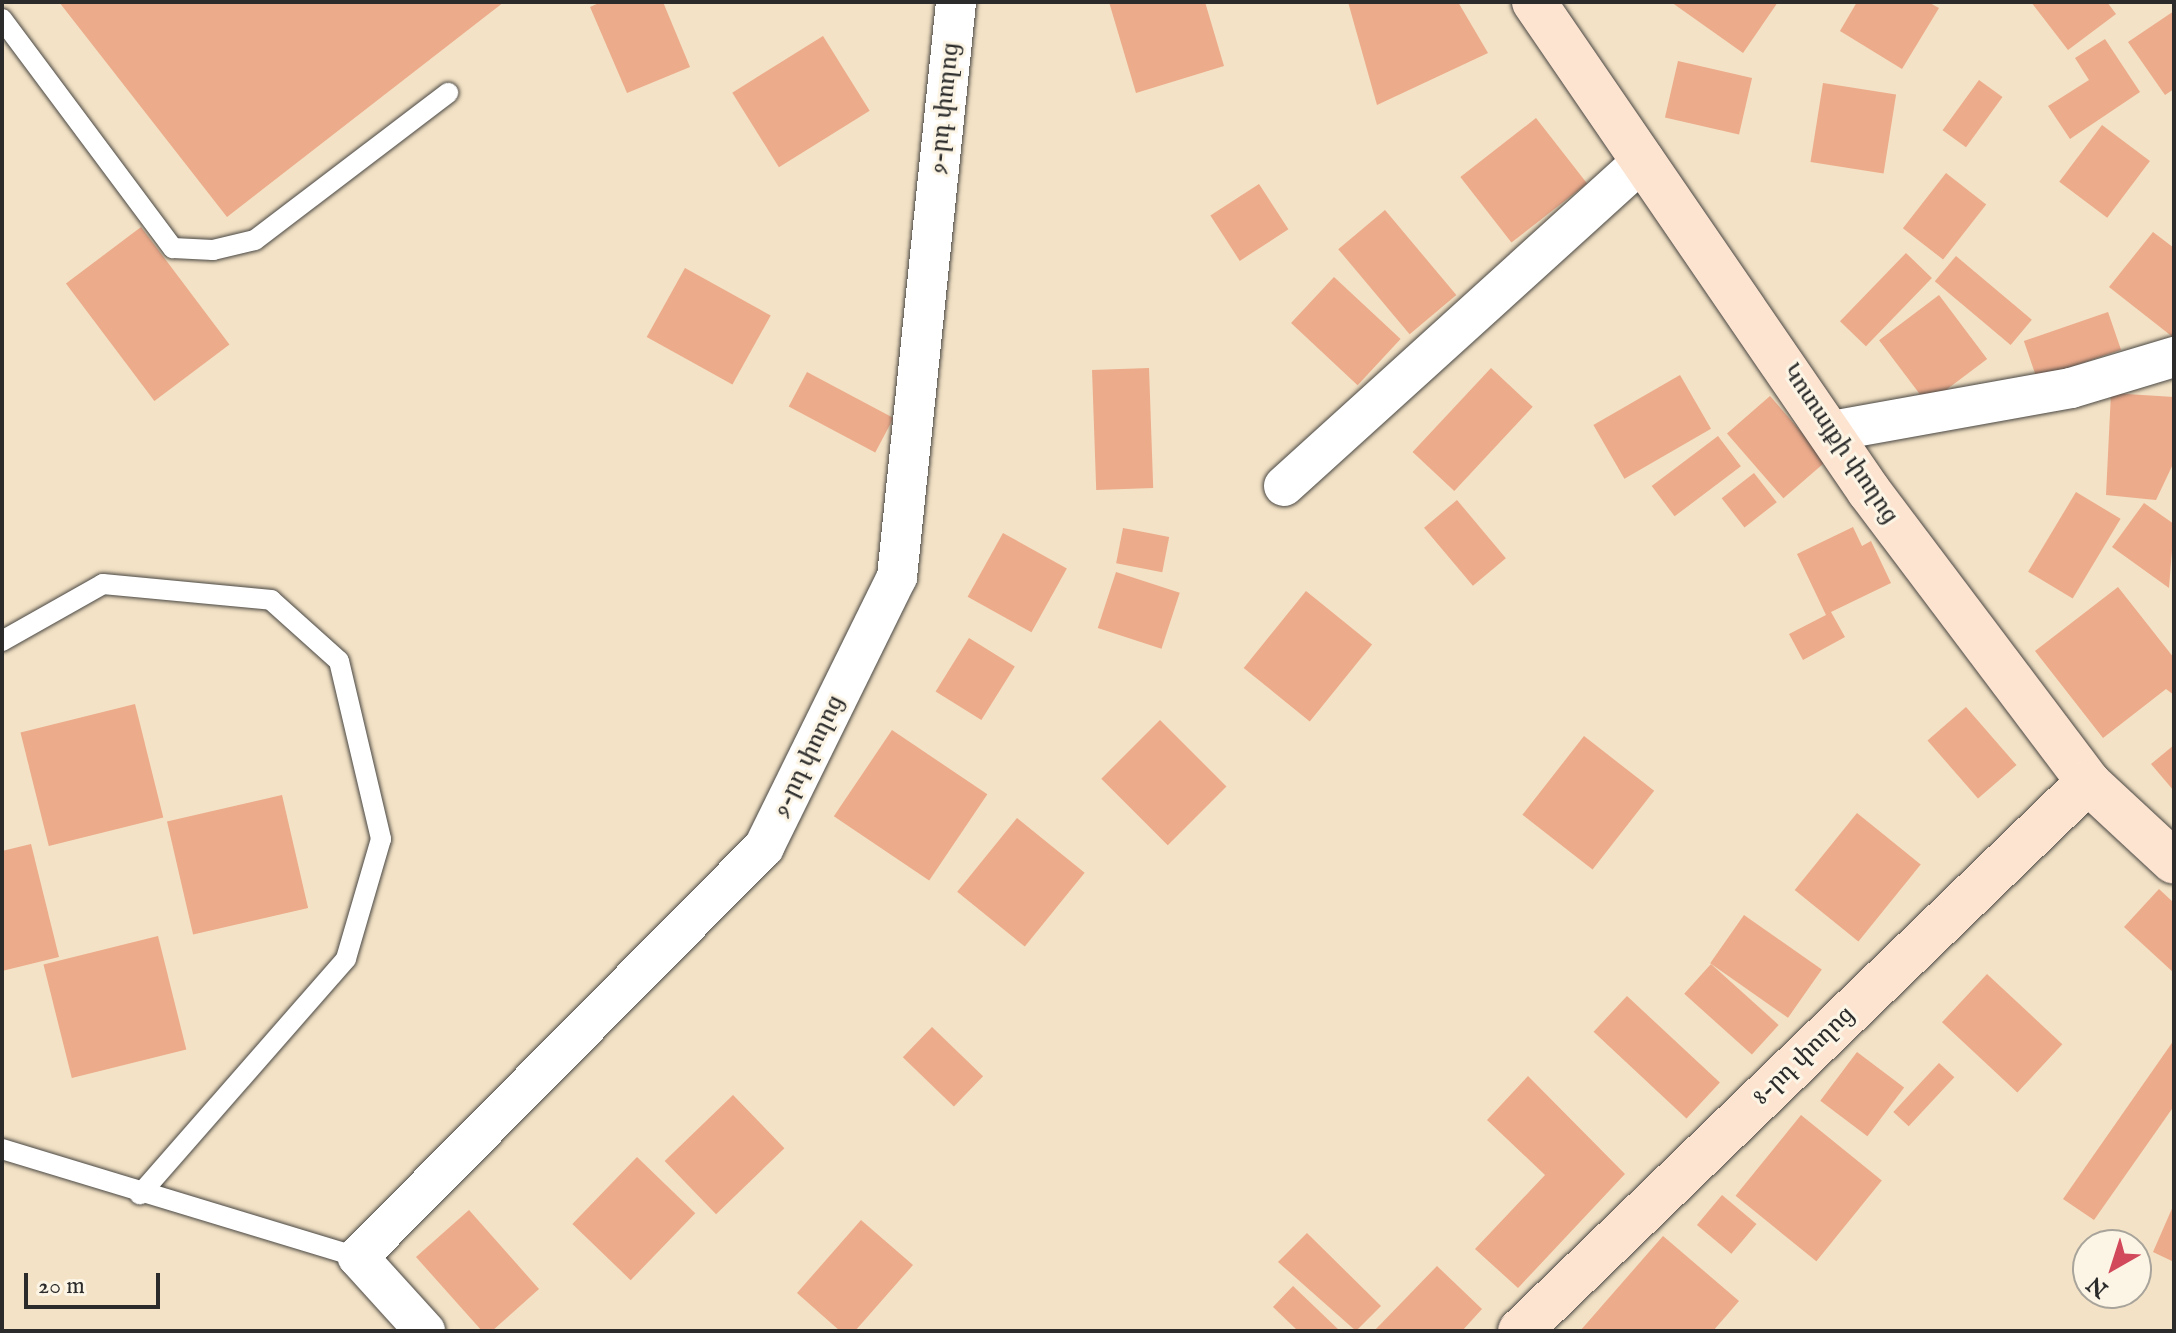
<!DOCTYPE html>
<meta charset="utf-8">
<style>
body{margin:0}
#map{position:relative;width:2176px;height:1333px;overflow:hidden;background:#f3e2c5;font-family:"IM FELL English","Noto Serif Armenian",serif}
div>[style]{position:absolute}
.building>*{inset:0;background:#ecab8b;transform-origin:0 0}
.roads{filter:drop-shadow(0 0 2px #494642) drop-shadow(0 0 2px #494642)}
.lane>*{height:20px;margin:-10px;padding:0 10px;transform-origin:10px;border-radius:10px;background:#fff}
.street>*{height:40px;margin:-20px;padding:0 20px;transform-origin:20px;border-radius:20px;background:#fff}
.secondary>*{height:44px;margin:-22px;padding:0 22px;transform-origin:22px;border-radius:22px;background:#fde4d1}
span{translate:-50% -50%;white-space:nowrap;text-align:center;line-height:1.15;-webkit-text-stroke:6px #fcf5e5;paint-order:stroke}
.street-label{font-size:24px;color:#2b2b2b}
.frame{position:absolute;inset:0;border:4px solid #2b2b2b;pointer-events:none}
.north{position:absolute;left:2072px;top:1229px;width:80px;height:80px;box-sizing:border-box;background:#fcf5e5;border:2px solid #a8a49b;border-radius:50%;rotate:219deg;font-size:22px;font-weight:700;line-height:32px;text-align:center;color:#2b2b2b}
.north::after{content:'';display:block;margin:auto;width:28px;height:36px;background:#d1495b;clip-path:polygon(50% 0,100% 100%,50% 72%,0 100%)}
.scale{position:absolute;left:24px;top:1273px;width:136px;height:36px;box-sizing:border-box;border:4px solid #2b2b2b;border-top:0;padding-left:10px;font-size:24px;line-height:28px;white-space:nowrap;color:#2b2b2b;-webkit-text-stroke:6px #fcf5e5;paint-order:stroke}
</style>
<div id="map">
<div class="building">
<i style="clip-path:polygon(59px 2px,504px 2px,227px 217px)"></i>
<i style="clip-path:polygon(601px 2px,663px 2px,690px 67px,627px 93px,590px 7px)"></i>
<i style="clip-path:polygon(1109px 2px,1205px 2px,1224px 66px,1136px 93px)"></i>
<i style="clip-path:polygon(1348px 2px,1458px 2px,1488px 53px,1377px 105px)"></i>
<i style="clip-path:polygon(1671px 2px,1778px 2px,1743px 53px)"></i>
<i style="clip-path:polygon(1857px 2px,1928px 2px,1939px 8px,1902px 69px,1840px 31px)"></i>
<i style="clip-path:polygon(2031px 2px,2107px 2px,2116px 14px,2068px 50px)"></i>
<i style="clip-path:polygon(2174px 11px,2174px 89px,2165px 95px,2128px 42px)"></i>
<i style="left:823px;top:36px;width:88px;height:107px;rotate:58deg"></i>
<i style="clip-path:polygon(2105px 39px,2140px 92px,2070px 139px,2048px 106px,2089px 80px,2075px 58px)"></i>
<i style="left:1678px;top:61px;width:76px;height:58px;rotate:13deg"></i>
<i style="left:1979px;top:80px;width:29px;height:62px;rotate:36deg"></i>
<i style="left:1823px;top:83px;width:74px;height:80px;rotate:9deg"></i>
<i style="left:1536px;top:118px;width:83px;height:96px;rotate:52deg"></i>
<i style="left:2102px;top:125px;width:60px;height:71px;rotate:37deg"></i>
<i style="left:1946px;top:173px;width:51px;height:70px;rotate:38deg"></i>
<i style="left:1259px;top:184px;width:54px;height:58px;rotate:57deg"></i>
<i style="left:1385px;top:210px;width:111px;height:61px;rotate:50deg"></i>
<i style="left:141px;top:227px;width:147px;height:94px;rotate:53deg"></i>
<i style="clip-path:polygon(2153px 232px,2174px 248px,2174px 338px,2109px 287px)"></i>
<i style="left:1906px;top:253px;width:36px;height:95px;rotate:44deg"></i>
<i style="left:1956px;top:256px;width:99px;height:33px;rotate:40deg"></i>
<i style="left:685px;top:268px;width:98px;height:79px;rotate:29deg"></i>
<i style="left:1334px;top:277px;width:91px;height:63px;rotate:43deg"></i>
<i style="left:1939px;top:295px;width:80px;height:75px;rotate:53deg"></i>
<i style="left:2108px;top:312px;width:40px;height:89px;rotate:71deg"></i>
<i style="left:1149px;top:368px;width:120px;height:57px;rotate:88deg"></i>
<i style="left:1491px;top:368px;width:57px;height:115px;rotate:43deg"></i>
<i style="left:807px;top:372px;width:98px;height:39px;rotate:28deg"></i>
<i style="left:1680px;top:375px;width:62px;height:100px;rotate:60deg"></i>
<i style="clip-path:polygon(2111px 393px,2174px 397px,2174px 462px,2156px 500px,2106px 495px)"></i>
<i style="left:1770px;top:396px;width:86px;height:57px;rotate:49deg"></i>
<i style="left:1718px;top:436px;width:38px;height:83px;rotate:53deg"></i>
<i style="left:1754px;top:473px;width:37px;height:41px;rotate:52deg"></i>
<i style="left:2076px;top:492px;width:52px;height:93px;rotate:31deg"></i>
<i style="left:1457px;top:500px;width:76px;height:43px;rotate:50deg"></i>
<i style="clip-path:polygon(2144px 503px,2174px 524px,2169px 588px,2112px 547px)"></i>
<i style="clip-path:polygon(1853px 527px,1862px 546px,1871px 541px,1891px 583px,1831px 612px,1845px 637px,1803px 660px,1789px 634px,1826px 615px,1797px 554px)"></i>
<i style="left:1123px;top:528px;width:47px;height:36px;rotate:11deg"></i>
<i style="left:1003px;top:533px;width:73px;height:73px;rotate:29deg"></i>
<i style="left:1116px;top:572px;width:67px;height:59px;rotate:18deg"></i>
<i style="clip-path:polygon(2118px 587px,2174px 658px,2174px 695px,2166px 689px,2103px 738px,2035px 651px)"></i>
<i style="left:1306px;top:591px;width:85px;height:99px;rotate:39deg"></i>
<i style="left:969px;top:638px;width:54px;height:63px;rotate:32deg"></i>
<i style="left:135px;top:704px;width:117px;height:118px;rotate:76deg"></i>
<i style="left:1966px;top:707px;width:77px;height:51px;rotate:49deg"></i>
<i style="left:1160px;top:720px;width:94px;height:83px;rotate:45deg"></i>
<i style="left:892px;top:730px;width:115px;height:104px;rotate:34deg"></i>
<i style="left:1584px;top:736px;width:89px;height:100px;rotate:38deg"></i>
<i style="clip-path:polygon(2174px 745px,2174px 791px,2151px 764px)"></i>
<i style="left:282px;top:795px;width:116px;height:118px;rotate:77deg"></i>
<i style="left:1857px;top:813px;width:82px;height:99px;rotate:39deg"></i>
<i style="left:1017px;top:818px;width:87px;height:95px;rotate:39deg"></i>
<i style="clip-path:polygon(31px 844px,59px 957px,2px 971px,2px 851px)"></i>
<i style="clip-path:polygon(2159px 889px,2174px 903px,2174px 973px,2124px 927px)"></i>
<i style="left:1744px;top:915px;width:95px;height:59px;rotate:35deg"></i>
<i style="left:158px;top:936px;width:117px;height:118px;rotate:76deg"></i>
<i style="left:1711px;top:964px;width:91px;height:40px;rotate:42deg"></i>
<i style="left:1987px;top:974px;width:103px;height:66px;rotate:43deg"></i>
<i style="left:1627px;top:996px;width:127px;height:49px;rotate:43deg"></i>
<i style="left:932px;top:1027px;width:71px;height:42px;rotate:44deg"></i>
<i style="clip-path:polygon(2174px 1040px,2174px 1106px,2094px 1220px,2063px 1199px)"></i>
<i style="left:1857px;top:1052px;width:59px;height:61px;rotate:37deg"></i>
<i style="left:1939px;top:1063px;width:21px;height:67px;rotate:43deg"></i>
<i style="clip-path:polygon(1528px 1076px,1625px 1174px,1518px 1288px,1475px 1249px,1545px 1175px,1487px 1120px)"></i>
<i style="left:733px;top:1095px;width:74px;height:95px;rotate:46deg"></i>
<i style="left:1801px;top:1115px;width:104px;height:104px;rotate:39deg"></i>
<i style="left:637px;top:1157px;width:81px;height:93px;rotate:44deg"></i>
<i style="left:1722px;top:1195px;width:45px;height:39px;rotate:40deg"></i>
<i style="clip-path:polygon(2174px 1204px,2174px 1262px,2153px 1252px)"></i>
<i style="clip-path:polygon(469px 1210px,539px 1289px,492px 1331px,482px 1331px,416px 1257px)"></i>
<i style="clip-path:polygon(861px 1220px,913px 1265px,855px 1331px,840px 1331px,797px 1293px)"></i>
<i style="clip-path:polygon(1307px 1233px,1381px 1306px,1356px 1331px,1278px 1262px)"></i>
<i style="clip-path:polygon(1663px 1236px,1739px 1301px,1713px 1331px,1580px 1331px)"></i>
<i style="clip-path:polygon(1437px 1266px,1482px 1309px,1462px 1331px,1374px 1331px)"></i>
<i style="clip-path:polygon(1293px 1286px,1340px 1331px,1298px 1331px,1273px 1307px)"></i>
</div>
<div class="roads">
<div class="lane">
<i style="left:2px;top:19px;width:286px;rotate:53.3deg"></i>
<i style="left:173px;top:248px;width:40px;rotate:2.9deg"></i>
<i style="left:213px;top:250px;width:43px;rotate:-13.4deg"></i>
<i style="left:255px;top:240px;width:243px;rotate:-37.3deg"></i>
<i style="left:2px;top:641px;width:116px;rotate:-29.4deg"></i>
<i style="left:103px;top:584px;width:169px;rotate:5.4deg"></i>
<i style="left:271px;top:600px;width:91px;rotate:41.9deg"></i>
<i style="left:339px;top:661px;width:183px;rotate:76.7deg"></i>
<i style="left:381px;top:839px;width:125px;rotate:106.3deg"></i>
<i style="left:346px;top:959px;width:313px;rotate:131.2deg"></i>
<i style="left:2px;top:1149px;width:372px;rotate:16.9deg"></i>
</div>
<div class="street">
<i style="left:1832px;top:431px;width:243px;rotate:-10.2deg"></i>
<i style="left:2071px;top:388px;width:108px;rotate:-16.8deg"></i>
<i style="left:1284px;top:486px;width:486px;rotate:-42.2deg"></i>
<i style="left:425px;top:1331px;width:100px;rotate:-132.2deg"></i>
<i style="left:358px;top:1257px;width:577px;rotate:-45.28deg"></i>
<i style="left:764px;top:847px;width:301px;rotate:-63.8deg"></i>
<i style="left:897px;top:577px;width:578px;rotate:-84.14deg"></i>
</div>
<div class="secondary">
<i style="left:1534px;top:2px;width:593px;rotate:55.59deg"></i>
<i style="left:1869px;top:491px;width:364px;rotate:53deg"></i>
<i style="left:2088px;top:782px;width:117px;rotate:42.9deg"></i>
<i style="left:1520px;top:1331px;width:790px;rotate:-44.03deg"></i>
</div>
</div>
<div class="street-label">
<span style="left:945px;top:108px;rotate:-84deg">9-րդ փողոց</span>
<span style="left:1840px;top:444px;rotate:56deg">Կոտայքի փողոց</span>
<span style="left:809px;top:756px;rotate:-64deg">9-րդ փողոց</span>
<span style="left:1804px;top:1056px;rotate:-44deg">8-րդ փողոց</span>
</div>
<div class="frame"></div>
<div class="north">N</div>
<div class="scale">20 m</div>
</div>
